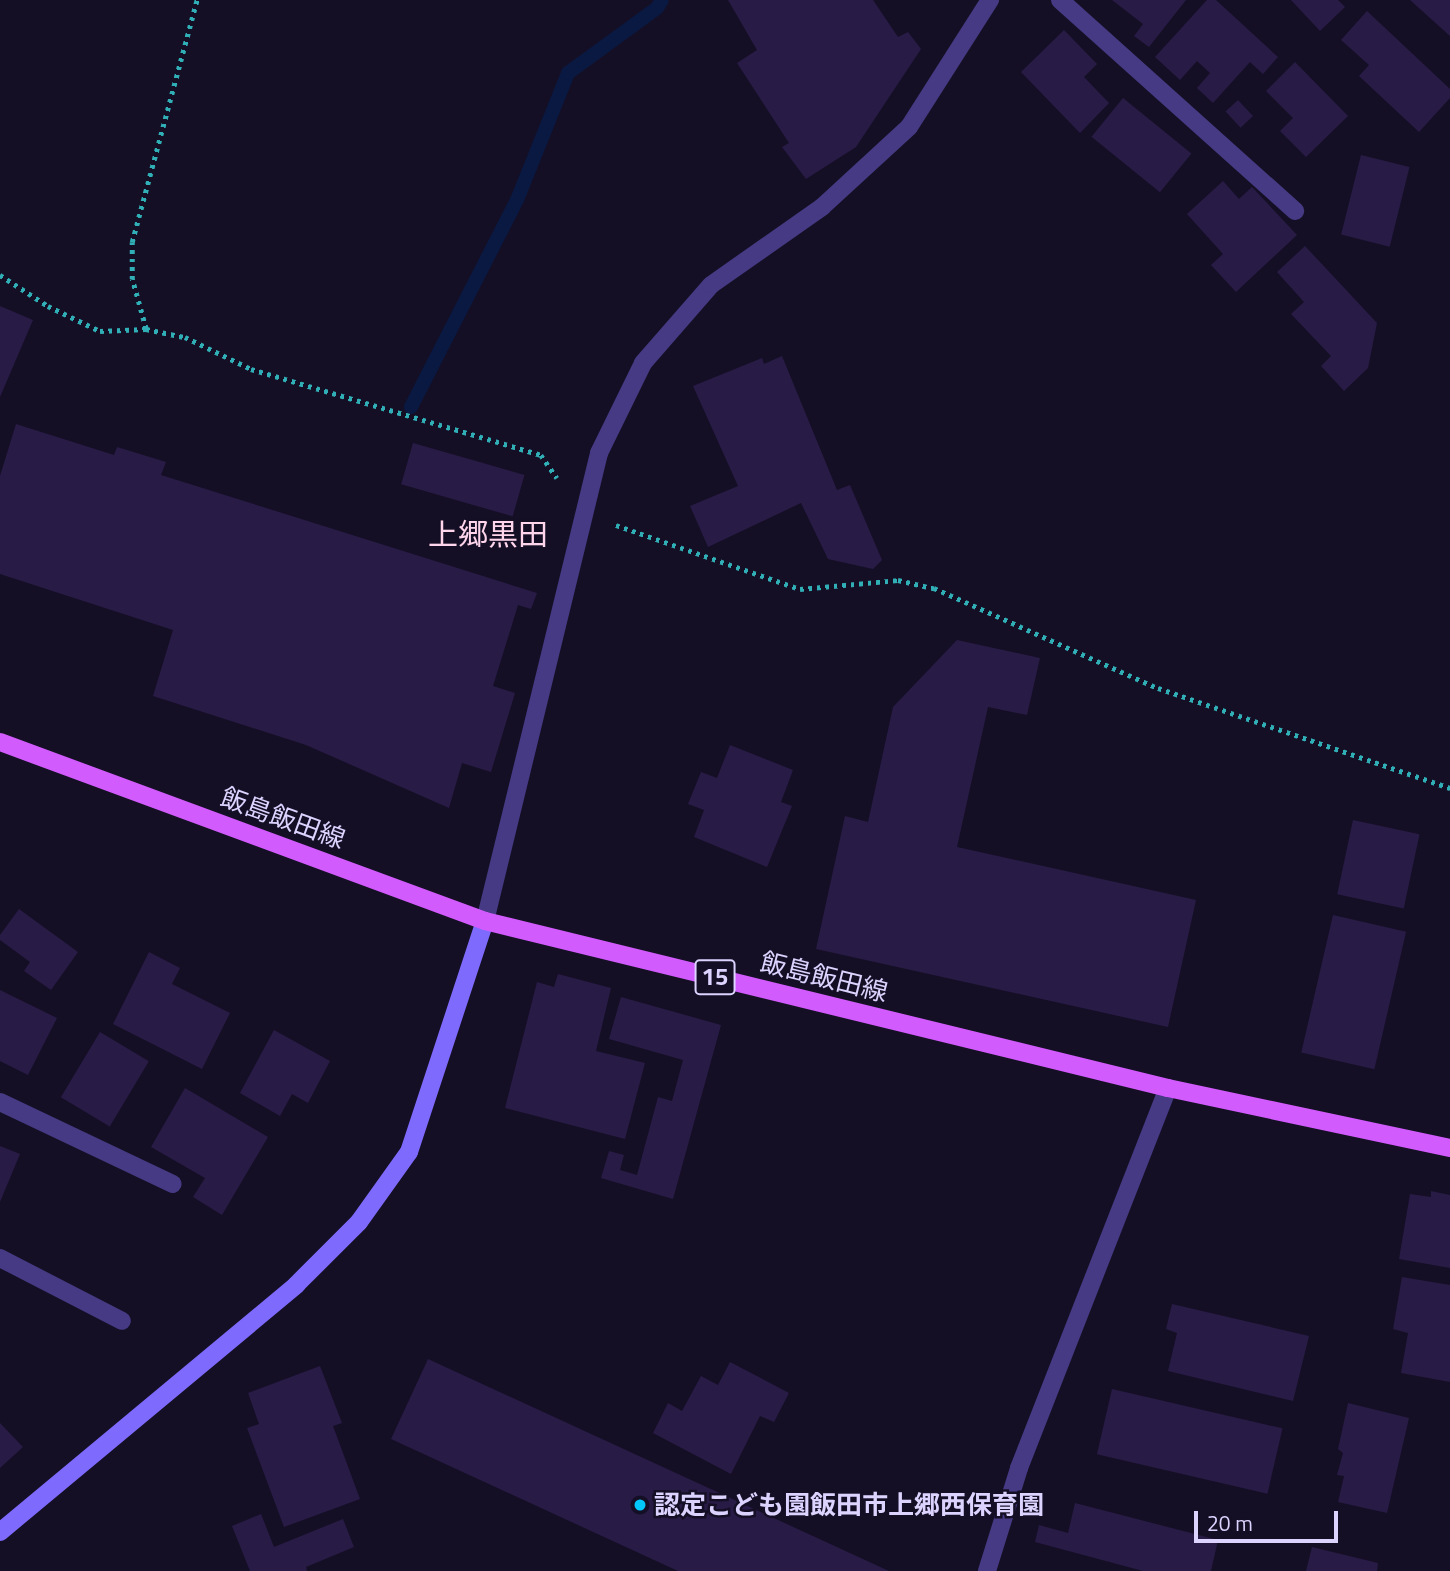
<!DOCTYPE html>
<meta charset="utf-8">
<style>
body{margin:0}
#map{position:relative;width:1450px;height:1571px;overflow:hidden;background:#150f25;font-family:"Titillium Web","Noto Sans JP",sans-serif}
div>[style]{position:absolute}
.stream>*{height:14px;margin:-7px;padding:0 7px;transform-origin:7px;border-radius:7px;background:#0a1942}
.building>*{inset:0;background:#281b46;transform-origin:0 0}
.path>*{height:4.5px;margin-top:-2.25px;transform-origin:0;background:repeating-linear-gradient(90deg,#30afb6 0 3.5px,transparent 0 8.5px)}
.lane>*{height:18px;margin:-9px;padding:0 9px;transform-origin:9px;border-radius:9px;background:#453a83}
.street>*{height:18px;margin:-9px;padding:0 9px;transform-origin:9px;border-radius:9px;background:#453a83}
.secondary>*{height:18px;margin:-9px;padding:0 9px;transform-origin:9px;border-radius:9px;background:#7e6bfe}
.primary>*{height:18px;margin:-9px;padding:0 9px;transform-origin:9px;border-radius:9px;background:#d25bfd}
.dots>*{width:19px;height:19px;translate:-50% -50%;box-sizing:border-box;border:4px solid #150f25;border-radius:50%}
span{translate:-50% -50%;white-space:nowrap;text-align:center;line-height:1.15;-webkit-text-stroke:5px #150f25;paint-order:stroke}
.shield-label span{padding:2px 5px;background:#150f25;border:2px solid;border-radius:5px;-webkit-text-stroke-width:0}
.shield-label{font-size:24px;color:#ddd3ff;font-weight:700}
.street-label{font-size:26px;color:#ddd3ff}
.poi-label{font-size:26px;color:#ddd3ff;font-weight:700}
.left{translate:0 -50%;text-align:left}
.quarter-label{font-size:30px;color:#ffd5eb}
.scale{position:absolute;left:1194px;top:1511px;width:144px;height:32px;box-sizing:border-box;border:4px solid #ddd3ff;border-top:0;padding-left:9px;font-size:21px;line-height:24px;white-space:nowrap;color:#ddd3ff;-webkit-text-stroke:5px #150f25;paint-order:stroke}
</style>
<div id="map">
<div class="stream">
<i style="left:411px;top:407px;width:233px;rotate:-62.9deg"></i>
<i style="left:517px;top:200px;width:137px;rotate:-68.1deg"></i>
<i style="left:568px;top:73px;width:110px;rotate:-36.1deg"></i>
<i style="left:657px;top:8px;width:9px;rotate:-58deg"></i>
</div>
<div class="building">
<i style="clip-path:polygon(728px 0,873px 0,898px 37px,908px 32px,921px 49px,856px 147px,806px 179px,782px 147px,789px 143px,737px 63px,757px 50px)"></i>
<i style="clip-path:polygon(1112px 0,1186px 0,1149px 47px,1134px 36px,1143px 24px)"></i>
<i style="clip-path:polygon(1207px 0,1216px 0,1278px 57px,1263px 74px,1250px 62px,1213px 103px,1197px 88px,1210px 73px,1197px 61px,1180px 80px,1155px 57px)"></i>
<i style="clip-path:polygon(1291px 0,1338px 0,1345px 7px,1320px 31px)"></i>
<i style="clip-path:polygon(1410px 0,1450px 0,1450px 36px)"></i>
<i style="clip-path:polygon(1367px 11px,1450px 89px,1450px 98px,1419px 132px,1359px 76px,1369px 65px,1341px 40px)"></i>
<i style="clip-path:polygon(1064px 30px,1097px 64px,1084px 77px,1109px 103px,1080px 133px,1021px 72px)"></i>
<i style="clip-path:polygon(1295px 62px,1348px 116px,1306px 157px,1280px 131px,1293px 118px,1266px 91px)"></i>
<i style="left:1123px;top:98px;width:88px;height:50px;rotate:39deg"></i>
<i style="left:1238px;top:100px;width:22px;height:17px;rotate:47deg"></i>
<i style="left:1361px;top:155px;width:50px;height:82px;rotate:14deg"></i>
<i style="clip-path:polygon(1223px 181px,1239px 199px,1252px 187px,1297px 235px,1236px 292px,1211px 265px,1223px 254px,1187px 214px)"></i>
<i style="clip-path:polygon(1305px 246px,1377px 323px,1368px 368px,1344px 391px,1321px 366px,1331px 356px,1291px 314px,1304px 302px,1277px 272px)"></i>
<i style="clip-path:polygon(0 306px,33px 320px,0 397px)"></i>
<i style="clip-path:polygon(782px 356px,837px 490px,850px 485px,882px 560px,873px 569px,828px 559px,801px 503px,708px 547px,690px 506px,738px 486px,693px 386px,762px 358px,764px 364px)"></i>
<i style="clip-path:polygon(16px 424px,114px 455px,117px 447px,166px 462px,161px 475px,537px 593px,531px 609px,518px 605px,493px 686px,515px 693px,491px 772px,462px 763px,449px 808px,306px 745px,153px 696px,173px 630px,0 574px,0 476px)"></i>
<i style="left:413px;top:443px;width:116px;height:43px;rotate:16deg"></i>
<i style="clip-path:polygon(957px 640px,1040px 658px,1027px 715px,988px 707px,957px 847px,1196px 900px,1168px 1027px,816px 949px,845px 816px,868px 822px,893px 707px)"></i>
<i style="clip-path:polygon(730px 745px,793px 770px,781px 802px,792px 806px,767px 867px,694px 837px,704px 810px,688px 804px,701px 772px,717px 778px)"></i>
<i style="left:1353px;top:820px;width:68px;height:76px;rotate:12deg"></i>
<i style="clip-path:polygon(19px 909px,78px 952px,51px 990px,24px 971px,30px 962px,0 940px,0 935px)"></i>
<i style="left:1333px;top:915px;width:75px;height:141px;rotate:13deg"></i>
<i style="clip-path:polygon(149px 952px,180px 968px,172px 984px,230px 1013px,202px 1069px,113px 1024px)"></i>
<i style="clip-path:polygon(558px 974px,611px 988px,596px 1051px,645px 1063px,625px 1139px,505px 1108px,537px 982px,554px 987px)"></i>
<i style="clip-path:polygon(0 990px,57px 1018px,28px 1075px,0 1061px)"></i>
<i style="clip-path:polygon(621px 997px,721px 1025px,673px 1199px,601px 1178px,609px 1151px,624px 1155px,620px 1170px,637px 1175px,658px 1097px,672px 1101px,683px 1060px,609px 1039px)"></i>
<i style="clip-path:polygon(274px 1030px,330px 1061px,308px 1103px,292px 1094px,280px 1116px,240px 1093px)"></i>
<i style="left:100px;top:1032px;width:57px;height:76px;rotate:31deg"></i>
<i style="clip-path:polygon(185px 1088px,268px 1137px,222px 1215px,193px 1197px,205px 1178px,151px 1147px)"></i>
<i style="clip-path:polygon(0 1146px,20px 1154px,0 1202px)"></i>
<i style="clip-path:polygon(1431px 1191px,1450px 1195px,1450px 1268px,1399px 1259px,1410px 1194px,1431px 1197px)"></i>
<i style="clip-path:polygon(1402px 1277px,1450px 1285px,1450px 1382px,1401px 1373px,1408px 1333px,1393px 1329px)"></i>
<i style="clip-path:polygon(1172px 1304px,1309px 1336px,1293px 1401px,1168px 1371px,1177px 1333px,1166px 1329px)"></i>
<i style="clip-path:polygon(428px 1359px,889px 1571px,678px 1571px,391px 1439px)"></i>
<i style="clip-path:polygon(730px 1362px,789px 1393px,774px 1422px,760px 1416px,731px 1474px,653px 1433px,668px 1403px,682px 1411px,701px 1376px,718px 1385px)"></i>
<i style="clip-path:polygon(320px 1366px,342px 1423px,333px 1426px,360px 1499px,284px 1527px,247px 1428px,259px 1424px,248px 1393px)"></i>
<i style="left:1112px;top:1389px;width:175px;height:67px;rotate:13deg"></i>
<i style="clip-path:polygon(1348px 1403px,1409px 1418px,1387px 1513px,1338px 1502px,1344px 1476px,1337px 1475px,1343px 1453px,1338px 1449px)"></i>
<i style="clip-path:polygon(0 1423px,23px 1447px,0 1468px)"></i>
<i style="clip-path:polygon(1075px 1503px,1218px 1540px,1211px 1571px,1143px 1571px,1035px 1542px,1039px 1525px,1068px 1533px)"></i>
<i style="clip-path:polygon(261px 1514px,274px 1547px,343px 1519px,354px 1547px,306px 1567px,307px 1571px,250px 1571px,232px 1526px)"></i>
<i style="clip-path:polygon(1312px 1547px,1378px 1563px,1377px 1571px,1306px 1571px)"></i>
</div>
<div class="path">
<i style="left:0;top:275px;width:57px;rotate:32.9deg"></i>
<i style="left:48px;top:306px;width:58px;rotate:25.7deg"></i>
<i style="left:100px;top:331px;width:46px;rotate:-2.5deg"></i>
<i style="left:146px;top:329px;width:40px;rotate:12deg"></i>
<i style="left:185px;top:337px;width:73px;rotate:25.9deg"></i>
<i style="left:251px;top:369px;width:302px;rotate:16.5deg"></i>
<i style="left:541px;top:455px;width:28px;rotate:55deg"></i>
<i style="left:146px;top:329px;width:52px;rotate:-105.6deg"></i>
<i style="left:132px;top:279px;width:37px;rotate:-90deg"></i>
<i style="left:132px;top:242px;width:251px;rotate:-75deg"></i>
<i style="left:616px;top:525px;width:195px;rotate:19.2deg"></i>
<i style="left:800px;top:589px;width:98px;rotate:-5.2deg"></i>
<i style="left:898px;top:580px;width:37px;rotate:13deg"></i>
<i style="left:934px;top:588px;width:245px;rotate:24.1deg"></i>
<i style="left:1158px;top:688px;width:309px;rotate:18.9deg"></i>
</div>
<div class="lane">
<i style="left:1060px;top:0;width:316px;rotate:41.9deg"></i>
<i style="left:0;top:1102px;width:191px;rotate:25.4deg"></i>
<i style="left:0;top:1258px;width:137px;rotate:27.3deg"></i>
</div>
<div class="street">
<i style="left:485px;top:921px;width:482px;rotate:-76.3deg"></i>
<i style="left:599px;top:453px;width:100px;rotate:-63.9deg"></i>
<i style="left:643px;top:363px;width:103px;rotate:-48.9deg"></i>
<i style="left:711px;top:285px;width:136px;rotate:-35.1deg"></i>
<i style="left:822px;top:207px;width:118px;rotate:-42.6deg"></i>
<i style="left:909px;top:127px;width:151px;rotate:-57.5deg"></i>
<i style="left:987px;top:1571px;width:108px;rotate:-72.7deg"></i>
<i style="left:1019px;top:1468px;width:408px;rotate:-68.6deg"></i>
</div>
<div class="secondary">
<i style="left:0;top:1532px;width:386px;rotate:-39.8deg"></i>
<i style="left:296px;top:1285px;width:89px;rotate:-45deg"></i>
<i style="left:359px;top:1222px;width:86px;rotate:-54.5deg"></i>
<i style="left:409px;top:1152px;width:243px;rotate:-71.8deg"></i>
</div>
<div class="primary">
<i style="left:0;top:742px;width:517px;rotate:20.26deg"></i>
<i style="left:485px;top:921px;width:703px;rotate:13.74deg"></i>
<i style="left:1168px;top:1088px;width:288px;rotate:12deg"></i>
</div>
<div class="dots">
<i style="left:640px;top:1505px;background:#02c7fb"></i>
</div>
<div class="shield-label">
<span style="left:715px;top:977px">15</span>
</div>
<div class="street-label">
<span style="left:283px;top:818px;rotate:20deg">飯島飯田線</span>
<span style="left:824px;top:977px;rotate:14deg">飯島飯田線</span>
</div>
<div class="poi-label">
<span class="left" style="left:654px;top:1505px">認定こども園飯田市上郷西保育園</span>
</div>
<div class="quarter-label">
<span style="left:488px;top:534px">上郷黒田</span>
</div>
<div class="scale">20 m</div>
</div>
